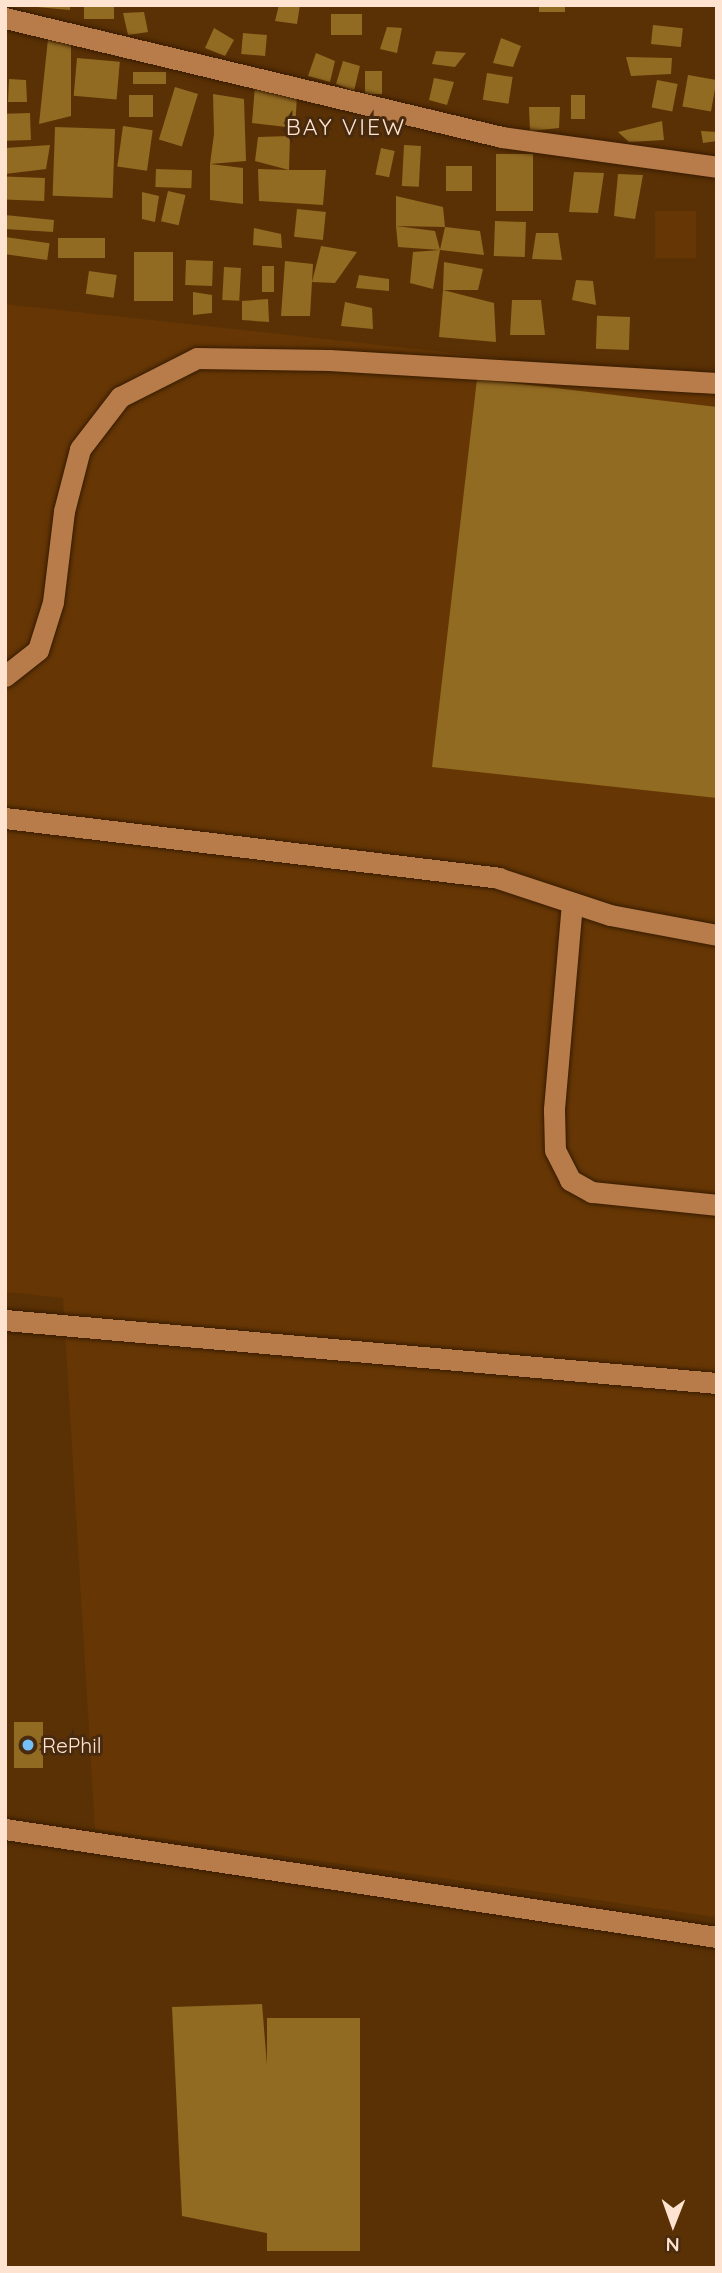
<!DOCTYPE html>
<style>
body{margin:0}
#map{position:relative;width:722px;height:2273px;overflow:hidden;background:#5a3105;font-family:Quicksand,sans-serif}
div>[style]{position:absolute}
.built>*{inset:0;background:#663705;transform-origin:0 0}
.building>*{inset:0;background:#916b22;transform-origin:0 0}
.roads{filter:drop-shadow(0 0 2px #371b00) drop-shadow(0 0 2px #371b00)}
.minor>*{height:21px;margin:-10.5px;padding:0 10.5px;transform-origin:10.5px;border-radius:10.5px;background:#b77c49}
.dots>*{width:19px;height:19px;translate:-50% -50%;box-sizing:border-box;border:4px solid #482a0f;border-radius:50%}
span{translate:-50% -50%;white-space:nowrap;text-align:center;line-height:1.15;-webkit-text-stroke:6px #482a0f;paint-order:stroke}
.poi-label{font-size:21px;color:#fee4d0}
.left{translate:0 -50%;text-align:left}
.neighbourhood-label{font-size:23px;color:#fee4d0;letter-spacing:2px}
.frame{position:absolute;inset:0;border:7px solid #fee4d0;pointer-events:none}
.north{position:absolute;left:638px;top:2189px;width:70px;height:70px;-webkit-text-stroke:5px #482a0f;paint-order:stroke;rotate:181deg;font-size:19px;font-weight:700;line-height:28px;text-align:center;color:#fee4d0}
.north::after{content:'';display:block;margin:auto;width:24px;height:32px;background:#fee4d0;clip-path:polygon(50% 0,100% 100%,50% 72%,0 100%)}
</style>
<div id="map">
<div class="built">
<i style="left:655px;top:211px;width:41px;height:47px"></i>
<i style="clip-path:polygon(5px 304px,717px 382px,717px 1917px,95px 1829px,63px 1298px,5px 1292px)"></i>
</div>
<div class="building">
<i style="clip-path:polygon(37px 5px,70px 5px,70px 10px,37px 7px)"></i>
<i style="left:84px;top:5px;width:30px;height:14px"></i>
<i style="clip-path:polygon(279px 5px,300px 5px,297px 24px,275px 21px)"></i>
<i style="left:539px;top:5px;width:26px;height:7px"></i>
<i style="clip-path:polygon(144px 12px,148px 32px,128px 35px,123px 13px)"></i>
<i style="left:331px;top:14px;width:31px;height:21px"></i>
<i style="left:653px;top:25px;width:30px;height:19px;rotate:6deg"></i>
<i style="clip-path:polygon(387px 27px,402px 28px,397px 53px,380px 49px)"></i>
<i style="clip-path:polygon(214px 28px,234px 40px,225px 56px,205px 48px)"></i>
<i style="left:243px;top:33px;width:24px;height:21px;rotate:5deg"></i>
<i style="clip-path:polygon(501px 38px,521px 46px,513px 67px,493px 63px)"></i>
<i style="clip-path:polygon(48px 39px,71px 44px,71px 116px,39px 124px)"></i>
<i style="clip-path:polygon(436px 51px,466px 53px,455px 67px,432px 64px)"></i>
<i style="clip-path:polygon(316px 53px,335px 61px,330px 82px,308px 76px)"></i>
<i style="clip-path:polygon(626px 57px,672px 58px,671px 74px,631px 76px)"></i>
<i style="left:77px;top:58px;width:43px;height:38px;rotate:5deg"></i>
<i style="clip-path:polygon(343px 61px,360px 66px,354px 91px,336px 84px)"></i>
<i style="left:365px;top:71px;width:17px;height:23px"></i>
<i style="left:166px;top:72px;width:12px;height:33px;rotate:90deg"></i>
<i style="left:487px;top:73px;width:26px;height:27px;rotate:9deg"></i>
<i style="left:688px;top:75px;width:29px;height:32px;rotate:10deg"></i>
<i style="clip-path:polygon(434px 78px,454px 82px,447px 105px,429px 100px)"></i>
<i style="clip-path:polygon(9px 79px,26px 80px,27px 102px,8px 102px)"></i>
<i style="left:657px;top:80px;width:21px;height:28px;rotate:11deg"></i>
<i style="clip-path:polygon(255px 86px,297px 96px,295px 128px,252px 123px)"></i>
<i style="left:175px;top:87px;width:24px;height:55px;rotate:17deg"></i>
<i style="clip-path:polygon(213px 94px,244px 99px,246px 161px,210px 164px,243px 168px,243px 204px,210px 200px,210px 164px,214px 134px)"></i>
<i style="left:129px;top:95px;width:24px;height:22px"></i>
<i style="left:571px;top:95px;width:14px;height:24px"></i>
<i style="clip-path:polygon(529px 107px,560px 107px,559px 128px,530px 131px)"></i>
<i style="left:30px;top:113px;width:27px;height:25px;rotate:88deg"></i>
<i style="clip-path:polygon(662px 121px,664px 140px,629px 142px,618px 132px)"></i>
<i style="left:123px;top:126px;width:30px;height:41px;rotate:8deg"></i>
<i style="left:115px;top:129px;width:69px;height:60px;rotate:92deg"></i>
<i style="clip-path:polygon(701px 131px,717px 132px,717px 141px,703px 143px)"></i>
<i style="clip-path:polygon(290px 136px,289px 170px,326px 170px,323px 205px,259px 201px,258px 169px,289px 170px,255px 161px,258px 137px)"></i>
<i style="clip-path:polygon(50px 145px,46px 169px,5px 174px,5px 148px)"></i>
<i style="left:404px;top:145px;width:17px;height:41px;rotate:3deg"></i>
<i style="left:381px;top:148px;width:14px;height:27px;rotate:12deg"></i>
<i style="left:533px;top:154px;width:57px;height:37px;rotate:90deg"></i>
<i style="left:446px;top:166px;width:26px;height:25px"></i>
<i style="left:156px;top:169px;width:36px;height:18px;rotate:2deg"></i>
<i style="clip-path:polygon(574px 172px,604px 173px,598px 213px,569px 212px)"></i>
<i style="clip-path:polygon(618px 174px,643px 175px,635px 219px,614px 216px)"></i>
<i style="left:45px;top:178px;width:23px;height:40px;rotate:92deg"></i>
<i style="left:168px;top:191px;width:18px;height:31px;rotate:13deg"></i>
<i style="clip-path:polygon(142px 192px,159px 196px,155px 222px,142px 219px)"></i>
<i style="clip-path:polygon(396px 196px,443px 207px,445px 227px,396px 226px,435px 231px,440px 250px,445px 227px,480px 231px,484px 255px,440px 250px,433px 289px,410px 283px,413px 252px,440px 250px,398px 247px,396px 226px)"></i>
<i style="left:297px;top:209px;width:29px;height:28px;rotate:6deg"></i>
<i style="clip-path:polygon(5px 215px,54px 220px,53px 232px,5px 229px)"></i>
<i style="left:495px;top:221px;width:31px;height:35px;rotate:2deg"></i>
<i style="clip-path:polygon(254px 228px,281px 234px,282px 248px,253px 245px)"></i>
<i style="clip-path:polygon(536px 233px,558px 233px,562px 260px,532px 259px)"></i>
<i style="left:5px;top:237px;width:45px;height:17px;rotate:8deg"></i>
<i style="left:58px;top:238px;width:47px;height:20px"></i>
<i style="clip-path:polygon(321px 246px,357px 252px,335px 283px,312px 282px,310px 316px,281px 316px,285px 261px,313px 264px,312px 282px)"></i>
<i style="left:134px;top:252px;width:39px;height:49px"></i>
<i style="left:186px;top:260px;width:27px;height:25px;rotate:2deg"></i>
<i style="clip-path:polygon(444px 262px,483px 269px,478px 290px,443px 290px)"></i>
<i style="left:262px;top:266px;width:12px;height:26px"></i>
<i style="left:224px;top:267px;width:17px;height:33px;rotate:3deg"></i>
<i style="left:89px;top:271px;width:28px;height:23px;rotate:8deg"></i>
<i style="clip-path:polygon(359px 275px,389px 279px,389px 291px,356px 288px)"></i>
<i style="clip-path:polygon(576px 280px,593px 281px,596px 305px,572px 300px)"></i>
<i style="clip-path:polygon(443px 290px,494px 303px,496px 342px,439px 337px)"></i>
<i style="clip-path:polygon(193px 292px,212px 295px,212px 313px,193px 315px)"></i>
<i style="clip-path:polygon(268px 299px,269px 322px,242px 320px,242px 301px)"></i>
<i style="clip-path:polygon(512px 300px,541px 300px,545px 335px,510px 335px)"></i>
<i style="clip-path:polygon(345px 302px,372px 308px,373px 329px,341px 326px)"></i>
<i style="left:630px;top:317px;width:33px;height:33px;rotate:92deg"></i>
<i style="clip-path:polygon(477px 379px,717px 407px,717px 798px,432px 767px)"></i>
<i style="left:14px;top:1722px;width:29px;height:46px"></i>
<i style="clip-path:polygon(262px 2004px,281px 2236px,182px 2216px,172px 2007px)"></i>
<i style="left:267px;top:2018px;width:93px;height:233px"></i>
</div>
<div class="roads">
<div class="minor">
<i style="left:5px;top:18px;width:511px;rotate:13.47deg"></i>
<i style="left:502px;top:137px;width:217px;rotate:7.9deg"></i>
<i style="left:5px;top:676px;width:42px;rotate:-38.2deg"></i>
<i style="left:38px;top:650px;width:50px;rotate:-72.6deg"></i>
<i style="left:53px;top:602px;width:92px;rotate:-83.1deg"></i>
<i style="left:64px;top:511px;width:64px;rotate:-75.5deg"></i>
<i style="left:80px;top:449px;width:66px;rotate:-52.4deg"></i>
<i style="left:120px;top:397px;width:86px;rotate:-26.9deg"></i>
<i style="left:197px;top:358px;width:132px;rotate:0.9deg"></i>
<i style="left:329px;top:360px;width:389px;rotate:3.4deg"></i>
<i style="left:5px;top:818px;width:497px;rotate:6.9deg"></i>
<i style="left:498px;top:878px;width:118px;rotate:18.3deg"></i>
<i style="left:610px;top:915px;width:109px;rotate:10.6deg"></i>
<i style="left:572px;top:903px;width:208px;rotate:95deg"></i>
<i style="left:554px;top:1110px;width:40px;rotate:88.6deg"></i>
<i style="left:555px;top:1150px;width:34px;rotate:63deg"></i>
<i style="left:570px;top:1180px;width:25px;rotate:29deg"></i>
<i style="left:592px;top:1192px;width:126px;rotate:5.9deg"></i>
<i style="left:5px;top:1320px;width:715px;rotate:5.06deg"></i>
<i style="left:5px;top:1829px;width:720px;rotate:8.63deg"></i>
</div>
</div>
<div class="dots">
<i style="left:28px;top:1745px;background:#73c1f6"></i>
</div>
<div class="poi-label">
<span class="left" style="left:42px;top:1745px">RePhil</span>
</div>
<div class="neighbourhood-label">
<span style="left:346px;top:127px">BAY VIEW</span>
</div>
<div class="frame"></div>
<div class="north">N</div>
</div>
